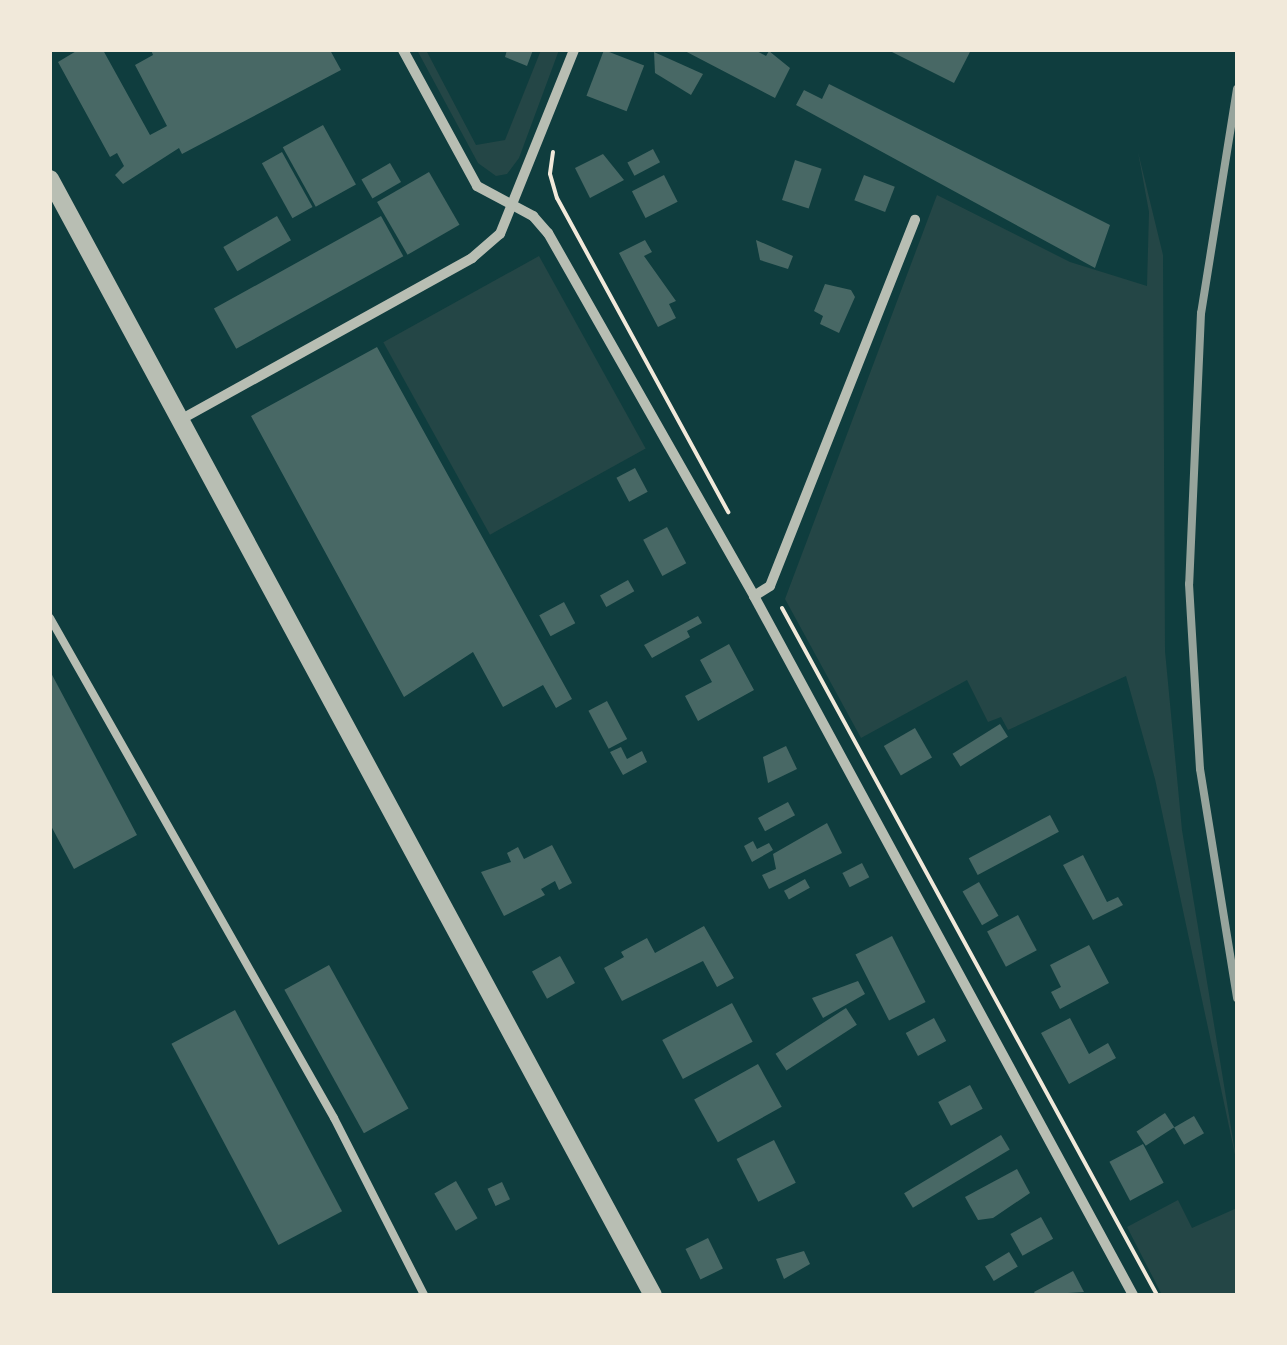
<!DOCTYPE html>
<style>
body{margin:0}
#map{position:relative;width:1287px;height:1345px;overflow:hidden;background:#0f3d3e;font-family:Montserrat,sans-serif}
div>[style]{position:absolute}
.green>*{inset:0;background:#244646;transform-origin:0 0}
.building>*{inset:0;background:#486865;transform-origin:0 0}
.path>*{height:4px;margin:-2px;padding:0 2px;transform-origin:2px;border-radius:2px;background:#f1e9da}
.service>*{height:8px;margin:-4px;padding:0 4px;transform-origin:4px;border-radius:4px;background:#b8beb3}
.minor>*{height:10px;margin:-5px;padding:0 5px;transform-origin:5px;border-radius:5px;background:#b8beb3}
.tertiary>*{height:18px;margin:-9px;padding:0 9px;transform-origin:9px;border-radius:9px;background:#b8beb3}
.rail>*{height:8px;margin:-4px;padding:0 4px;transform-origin:4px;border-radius:4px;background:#97a49c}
span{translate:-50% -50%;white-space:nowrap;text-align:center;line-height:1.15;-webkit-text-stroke:10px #f1e9da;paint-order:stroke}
.frame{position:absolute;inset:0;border:52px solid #f1e9da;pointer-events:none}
</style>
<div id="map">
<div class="green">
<i style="clip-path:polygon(417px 50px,426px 50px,476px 145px,505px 140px,541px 50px,559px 50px,519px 158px,507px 174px,496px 176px,478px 163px)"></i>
<i style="clip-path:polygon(1138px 152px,1163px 255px,1165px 651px,1182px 830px,1237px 1164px,1155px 779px,1126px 676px,1008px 730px,1001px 717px,988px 722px,967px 680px,861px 738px,785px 599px,937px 195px,1070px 262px,1147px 286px,1149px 212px)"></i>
<i style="left:539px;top:256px;width:220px;height:178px;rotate:61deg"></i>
<i style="clip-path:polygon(1178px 1200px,1192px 1228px,1237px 1208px,1237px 1295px,1162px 1295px,1127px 1227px)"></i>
</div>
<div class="building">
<i style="clip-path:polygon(78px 50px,103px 50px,150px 135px,167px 126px,135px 65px,153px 55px,151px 50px,330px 50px,341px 70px,182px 154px,179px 148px,123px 184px,115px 175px,124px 166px,117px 153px,110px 157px,58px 62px)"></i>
<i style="clip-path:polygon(507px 50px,533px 50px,527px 66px,505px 57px)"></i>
<i style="left:604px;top:50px;width:43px;height:49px;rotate:21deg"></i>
<i style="clip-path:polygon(683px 50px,755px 50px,766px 56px,769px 51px,790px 68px,775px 98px)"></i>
<i style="clip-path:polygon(888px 50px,971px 50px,954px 83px)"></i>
<i style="clip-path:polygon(654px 52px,703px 74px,691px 95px,655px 73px)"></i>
<i style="clip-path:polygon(829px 84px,1110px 225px,1095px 268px,796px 105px,804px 90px,822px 99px)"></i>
<i style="left:323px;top:125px;width:68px;height:46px;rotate:61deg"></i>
<i style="left:653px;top:149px;width:15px;height:29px;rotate:62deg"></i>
<i style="left:282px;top:152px;width:63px;height:23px;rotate:61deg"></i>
<i style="clip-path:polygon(603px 154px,624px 180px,590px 198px,575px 168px)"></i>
<i style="left:795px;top:160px;width:28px;height:42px;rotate:18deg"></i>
<i style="left:390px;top:163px;width:22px;height:33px;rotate:60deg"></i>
<i style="left:429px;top:172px;width:61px;height:60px;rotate:60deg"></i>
<i style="left:664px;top:175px;width:30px;height:36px;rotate:63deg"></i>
<i style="left:864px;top:175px;width:33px;height:27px;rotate:21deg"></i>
<i style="left:277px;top:216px;width:28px;height:62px;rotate:60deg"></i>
<i style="left:381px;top:216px;width:46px;height:191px;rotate:61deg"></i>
<i style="clip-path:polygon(645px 240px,652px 252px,644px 256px,676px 301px,669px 304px,676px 318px,658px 327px,619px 253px)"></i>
<i style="clip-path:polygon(756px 240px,793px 256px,788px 269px,760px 260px)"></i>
<i style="clip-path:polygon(825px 284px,851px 290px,855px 297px,839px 333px,820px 324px,823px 316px,814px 311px)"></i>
<i style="clip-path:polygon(377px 347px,572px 699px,556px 708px,543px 685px,503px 707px,473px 652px,404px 697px,251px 416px)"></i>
<i style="left:635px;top:468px;width:27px;height:21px;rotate:62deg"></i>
<i style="left:667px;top:527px;width:41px;height:27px;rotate:62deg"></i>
<i style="left:628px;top:580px;width:13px;height:32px;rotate:61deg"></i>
<i style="left:564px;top:602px;width:24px;height:28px;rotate:62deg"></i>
<i style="clip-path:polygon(698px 616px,702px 623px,687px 631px,690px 637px,652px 658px,644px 645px)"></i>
<i style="clip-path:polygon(729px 644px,754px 690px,698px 721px,685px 696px,712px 682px,700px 660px)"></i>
<i style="clip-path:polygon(50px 671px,137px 835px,74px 869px,50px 824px)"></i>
<i style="left:607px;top:701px;width:43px;height:21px;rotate:62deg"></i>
<i style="left:1000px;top:724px;width:15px;height:56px;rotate:58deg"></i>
<i style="left:915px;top:728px;width:34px;height:36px;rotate:60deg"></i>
<i style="clip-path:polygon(786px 746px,797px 769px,768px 783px,763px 757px)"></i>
<i style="clip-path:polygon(621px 747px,627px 759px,642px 751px,647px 762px,623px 775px,610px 752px)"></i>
<i style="left:788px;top:802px;width:15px;height:34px;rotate:62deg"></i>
<i style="left:1050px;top:815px;width:19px;height:92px;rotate:62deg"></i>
<i style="clip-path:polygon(827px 823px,842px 853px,769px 889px,762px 875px,776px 869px,773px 854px)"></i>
<i style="clip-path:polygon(753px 841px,757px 849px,769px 843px,773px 850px,752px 862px,744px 846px)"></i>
<i style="clip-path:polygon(552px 845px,572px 883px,559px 890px,555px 881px,541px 889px,545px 895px,504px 916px,481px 872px,511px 862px,507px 853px,518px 847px,524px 859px)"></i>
<i style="clip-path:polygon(1083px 855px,1107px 902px,1118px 897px,1123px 905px,1093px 920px,1063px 865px)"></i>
<i style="left:862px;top:863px;width:16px;height:22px;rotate:63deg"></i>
<i style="left:805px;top:879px;width:10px;height:24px;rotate:61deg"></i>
<i style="left:979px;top:882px;width:39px;height:19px;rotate:60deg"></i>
<i style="left:1018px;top:915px;width:40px;height:35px;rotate:62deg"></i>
<i style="clip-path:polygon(704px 926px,734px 978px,717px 987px,703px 961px,622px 1001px,604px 968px,624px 957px,621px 952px,647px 938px,655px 953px)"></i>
<i style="left:892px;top:936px;width:74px;height:41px;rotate:63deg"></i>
<i style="clip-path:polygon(1089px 945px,1109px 983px,1060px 1009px,1051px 992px,1061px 987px,1050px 965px)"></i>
<i style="left:560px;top:956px;width:31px;height:32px;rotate:61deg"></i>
<i style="left:329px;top:965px;width:164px;height:51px;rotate:61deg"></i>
<i style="clip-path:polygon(858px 981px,865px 994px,823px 1018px,812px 998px)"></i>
<i style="left:732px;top:1003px;width:44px;height:79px;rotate:62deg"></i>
<i style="left:846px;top:1008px;width:20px;height:84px;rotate:57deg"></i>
<i style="left:235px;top:1010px;width:228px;height:72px;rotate:62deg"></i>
<i style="left:934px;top:1018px;width:26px;height:32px;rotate:62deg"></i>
<i style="clip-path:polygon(1070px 1018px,1089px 1054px,1108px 1043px,1116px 1058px,1069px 1084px,1041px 1033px)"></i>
<i style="left:758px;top:1064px;width:49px;height:73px;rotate:61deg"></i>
<i style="left:970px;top:1085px;width:27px;height:36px;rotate:62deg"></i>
<i style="left:1165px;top:1113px;width:17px;height:34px;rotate:57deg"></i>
<i style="left:1194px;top:1116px;width:20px;height:23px;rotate:60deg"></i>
<i style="left:1001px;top:1135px;width:17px;height:113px;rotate:59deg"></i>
<i style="left:774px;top:1140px;width:48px;height:42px;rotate:63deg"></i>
<i style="left:1143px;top:1144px;width:44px;height:38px;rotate:62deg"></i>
<i style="clip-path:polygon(1017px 1169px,1030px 1193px,993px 1218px,978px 1220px,965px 1197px)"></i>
<i style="left:456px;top:1181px;width:43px;height:25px;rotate:60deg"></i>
<i style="left:502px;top:1182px;width:19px;height:16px;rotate:65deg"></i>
<i style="left:1041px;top:1217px;width:25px;height:35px;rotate:61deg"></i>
<i style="left:708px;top:1238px;width:34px;height:25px;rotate:64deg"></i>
<i style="clip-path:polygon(804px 1251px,810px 1264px,784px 1279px,776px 1259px)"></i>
<i style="left:1009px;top:1252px;width:17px;height:28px;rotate:59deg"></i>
<i style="clip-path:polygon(1073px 1271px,1084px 1292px,1036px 1295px,1034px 1292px)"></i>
</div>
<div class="path">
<i style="left:553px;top:152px;width:22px;rotate:98deg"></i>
<i style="left:550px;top:174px;width:25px;rotate:74deg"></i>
<i style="left:557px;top:198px;width:358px;rotate:61.4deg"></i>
<i style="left:782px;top:608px;width:783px;rotate:61.37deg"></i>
</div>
<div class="service">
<i style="left:50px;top:618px;width:575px;rotate:60.4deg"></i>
<i style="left:334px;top:1118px;width:199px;rotate:63deg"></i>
</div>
<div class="minor">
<i style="left:403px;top:50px;width:155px;rotate:61.4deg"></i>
<i style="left:477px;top:186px;width:64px;rotate:28.2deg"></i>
<i style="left:533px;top:216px;width:23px;rotate:49deg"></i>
<i style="left:548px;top:233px;width:417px;rotate:60.4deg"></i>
<i style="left:754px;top:596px;width:795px;rotate:61.53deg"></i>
<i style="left:180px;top:420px;width:334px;rotate:-29deg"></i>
<i style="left:472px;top:258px;width:37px;rotate:-41deg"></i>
<i style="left:500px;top:234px;width:198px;rotate:-68.1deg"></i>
<i style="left:754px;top:596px;width:19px;rotate:-32deg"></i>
<i style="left:770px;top:586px;width:394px;rotate:-68.4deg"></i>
</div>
<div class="tertiary">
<i style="left:50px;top:179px;width:1268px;rotate:61.62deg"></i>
</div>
<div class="rail">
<i style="left:1237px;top:89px;width:227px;rotate:99.1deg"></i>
<i style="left:1201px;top:313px;width:271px;rotate:92.5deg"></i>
<i style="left:1189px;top:584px;width:185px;rotate:86.6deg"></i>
<i style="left:1200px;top:769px;width:232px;rotate:80.8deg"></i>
</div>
<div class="frame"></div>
</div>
